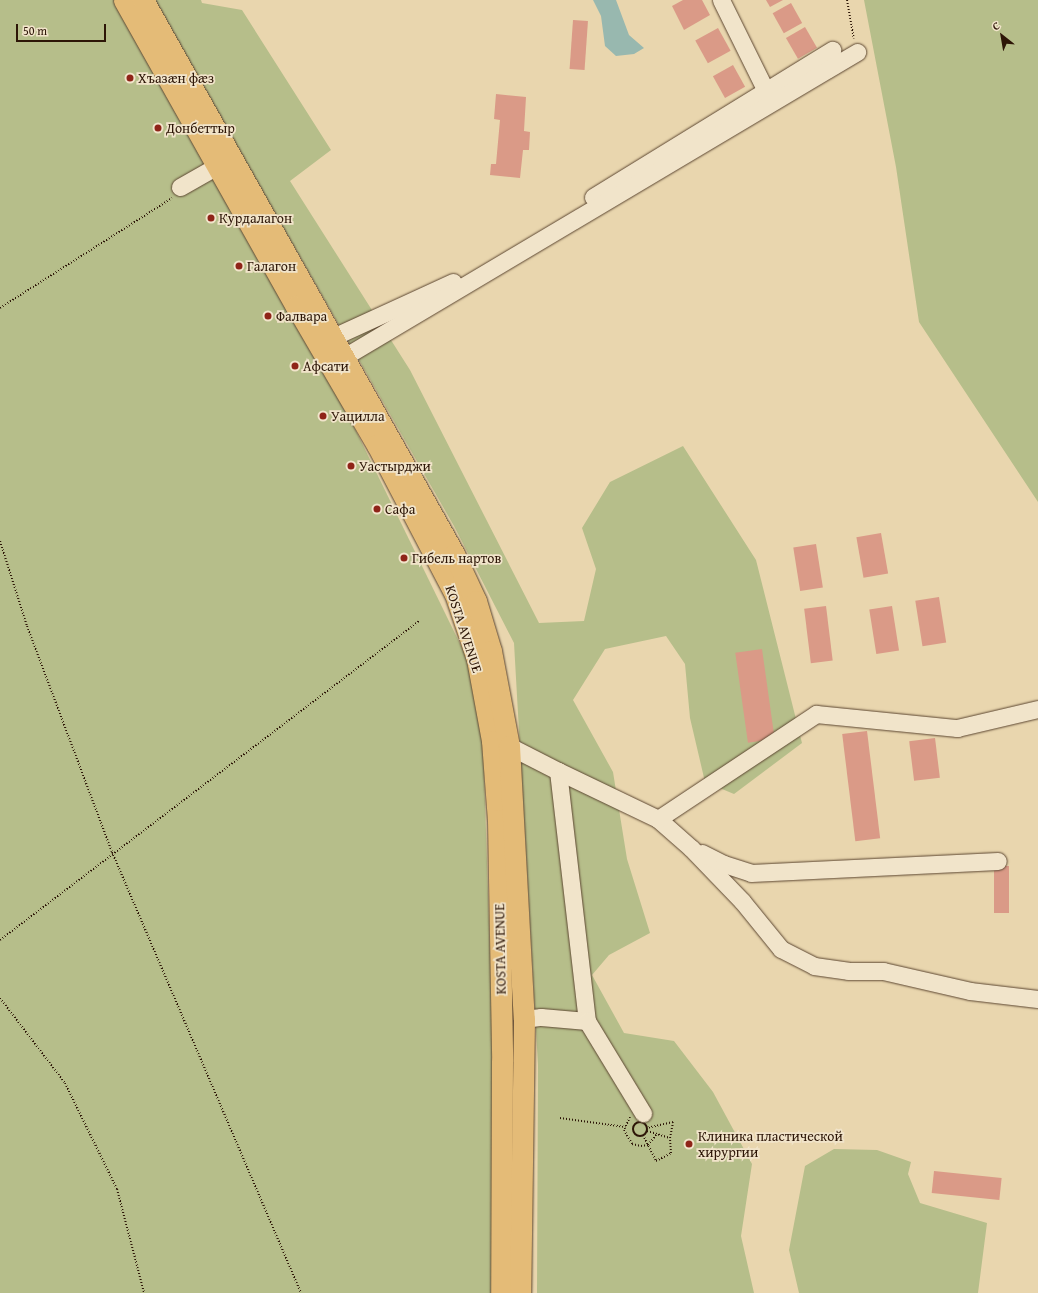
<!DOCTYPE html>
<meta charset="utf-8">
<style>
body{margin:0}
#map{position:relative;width:1038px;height:1293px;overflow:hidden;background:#e9d6ae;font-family:"Gentium Book Plus",serif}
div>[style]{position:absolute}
.green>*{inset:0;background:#b6be8a}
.water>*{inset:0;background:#98b8af}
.building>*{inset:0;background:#da9a87;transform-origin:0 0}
.path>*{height:2px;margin-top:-1px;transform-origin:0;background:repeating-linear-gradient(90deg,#2d1607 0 1px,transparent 0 3px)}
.path>.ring{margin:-1px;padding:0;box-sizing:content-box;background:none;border:2px solid #2d1607;border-radius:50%}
.roads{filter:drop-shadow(0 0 1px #5c4631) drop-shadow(0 0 1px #5c4631)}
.minor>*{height:17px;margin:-8.5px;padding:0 8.5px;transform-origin:8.5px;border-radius:8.5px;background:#f1e4ca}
.major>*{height:21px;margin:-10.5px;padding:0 10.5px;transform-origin:10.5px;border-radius:10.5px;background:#e4bb77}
.dots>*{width:11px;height:11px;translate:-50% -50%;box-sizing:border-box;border:2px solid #f1e4ca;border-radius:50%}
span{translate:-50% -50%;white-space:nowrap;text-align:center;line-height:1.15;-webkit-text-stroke:3.5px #f1e4ca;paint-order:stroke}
.poi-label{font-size:14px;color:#2d1607}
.left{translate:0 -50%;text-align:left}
.street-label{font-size:14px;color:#2d1607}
.north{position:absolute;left:982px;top:16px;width:40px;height:40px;-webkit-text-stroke:3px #f1e4ca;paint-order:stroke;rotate:329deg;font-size:11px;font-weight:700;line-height:16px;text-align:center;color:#2d1607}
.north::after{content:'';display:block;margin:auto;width:14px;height:18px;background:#2d1607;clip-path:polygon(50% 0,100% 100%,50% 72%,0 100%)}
.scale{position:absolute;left:16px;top:24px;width:90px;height:18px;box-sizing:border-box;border:2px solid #2d1607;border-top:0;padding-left:5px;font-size:12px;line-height:14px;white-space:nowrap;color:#2d1607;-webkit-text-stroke:3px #f1e4ca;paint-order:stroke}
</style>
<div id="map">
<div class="green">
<i style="clip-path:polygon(0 0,119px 0,336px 390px,467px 658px,483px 741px,493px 1045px,493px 1293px,0 1293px)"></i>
<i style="clip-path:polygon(153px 0,201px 0,202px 3px,242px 10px,331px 150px,290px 181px,410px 370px,539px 623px,584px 621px,596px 569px,582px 528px,610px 482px,683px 446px,756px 560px,802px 743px,734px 794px,705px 782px,690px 718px,685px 664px,666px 636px,605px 649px,573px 700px,613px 772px,627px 859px,650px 933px,609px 955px,592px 975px,624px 1033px,674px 1041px,713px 1092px,752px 1164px,741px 1236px,754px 1293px,537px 1293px,538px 1065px,514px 643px,454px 526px)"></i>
<i style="clip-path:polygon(864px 0,1038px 0,1038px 502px,919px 322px,896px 167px)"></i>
<i style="clip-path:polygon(834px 1149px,877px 1150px,911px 1162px,908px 1174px,920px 1203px,987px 1223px,978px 1293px,799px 1293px,789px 1250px,805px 1166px)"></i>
</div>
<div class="water">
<i style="clip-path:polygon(593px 0,616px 0,629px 35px,644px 48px,634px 54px,616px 56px,605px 46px,601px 16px)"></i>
</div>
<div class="building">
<i style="clip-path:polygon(683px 0,702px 0,710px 15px,684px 30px,672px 6px)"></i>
<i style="clip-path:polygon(766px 0,783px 0,770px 7px)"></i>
<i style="left:791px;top:3px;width:23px;height:21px;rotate:61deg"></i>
<i style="left:573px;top:20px;width:15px;height:49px;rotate:4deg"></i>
<i style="left:805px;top:27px;width:24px;height:22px;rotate:60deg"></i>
<i style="left:718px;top:28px;width:26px;height:26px;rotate:61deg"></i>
<i style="left:733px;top:65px;width:25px;height:23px;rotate:61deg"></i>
<i style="clip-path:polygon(496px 94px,526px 97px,524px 131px,530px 132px,529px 150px,523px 150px,520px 178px,490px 175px,491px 164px,496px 164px,500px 120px,494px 119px)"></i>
<i style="left:881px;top:533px;width:41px;height:25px;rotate:80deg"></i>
<i style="left:816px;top:544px;width:44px;height:23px;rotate:81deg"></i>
<i style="left:939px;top:597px;width:46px;height:24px;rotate:81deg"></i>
<i style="left:826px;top:606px;width:55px;height:22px;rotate:83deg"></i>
<i style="left:892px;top:606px;width:45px;height:23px;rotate:81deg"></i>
<i style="left:762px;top:649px;width:91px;height:27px;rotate:82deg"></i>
<i style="left:867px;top:731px;width:108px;height:25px;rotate:83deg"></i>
<i style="left:935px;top:738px;width:40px;height:26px;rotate:83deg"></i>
<i style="left:994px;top:866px;width:15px;height:47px"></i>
<i style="left:934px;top:1171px;width:68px;height:22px;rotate:6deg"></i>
</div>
<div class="path">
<i style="left:847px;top:0;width:39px;rotate:80deg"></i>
<i style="left:0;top:308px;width:204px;rotate:-32.6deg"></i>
<i style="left:0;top:541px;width:89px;rotate:72.4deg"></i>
<i style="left:27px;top:626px;width:241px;rotate:69.4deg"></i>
<i style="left:112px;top:852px;width:480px;rotate:66.8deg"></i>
<i style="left:0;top:940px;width:527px;rotate:-37.28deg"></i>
<i style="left:0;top:998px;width:107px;rotate:52.6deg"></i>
<i style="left:65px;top:1083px;width:118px;rotate:63.9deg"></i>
<i style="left:117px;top:1189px;width:107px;rotate:75.4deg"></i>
<i style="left:630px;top:1117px;width:14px;rotate:115deg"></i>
<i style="left:624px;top:1130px;width:16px;rotate:60deg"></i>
<i style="left:632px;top:1144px;width:9px;rotate:13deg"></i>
<i style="left:641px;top:1146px;width:7px;rotate:-8deg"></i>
<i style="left:648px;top:1145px;width:13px;rotate:-51deg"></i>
<i style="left:560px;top:1118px;width:66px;rotate:7.9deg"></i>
<i class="ring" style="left:633px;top:1122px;width:12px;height:12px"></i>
<i style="left:647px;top:1131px;width:24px;rotate:17deg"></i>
<i style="left:643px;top:1135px;width:29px;rotate:63deg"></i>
<i style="left:656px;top:1161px;width:17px;rotate:-28deg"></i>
<i style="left:671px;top:1153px;width:15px;rotate:-94deg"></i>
<i style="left:670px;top:1138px;width:16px;rotate:-79deg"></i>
<i style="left:673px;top:1122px;width:27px;rotate:167deg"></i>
</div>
<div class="roads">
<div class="minor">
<i style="left:721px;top:0;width:102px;rotate:63.7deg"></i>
<i style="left:180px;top:187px;width:43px;rotate:-29.6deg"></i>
<i style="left:593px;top:197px;width:281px;rotate:-31.6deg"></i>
<i style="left:333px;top:337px;width:132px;rotate:-24.6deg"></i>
<i style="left:344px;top:357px;width:597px;rotate:-30.73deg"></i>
<i style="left:509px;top:746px;width:55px;rotate:27deg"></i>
<i style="left:558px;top:771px;width:252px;rotate:83.4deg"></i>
<i style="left:558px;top:771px;width:111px;rotate:25.6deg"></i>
<i style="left:658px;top:819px;width:44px;rotate:41.3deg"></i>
<i style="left:691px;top:848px;width:74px;rotate:46.1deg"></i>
<i style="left:742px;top:901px;width:62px;rotate:50.9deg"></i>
<i style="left:781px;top:949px;width:37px;rotate:27deg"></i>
<i style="left:814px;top:966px;width:34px;rotate:8deg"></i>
<i style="left:848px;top:971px;width:35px"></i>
<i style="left:883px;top:971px;width:89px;rotate:12.9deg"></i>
<i style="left:970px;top:991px;width:68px;rotate:6.7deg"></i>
<i style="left:658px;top:819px;width:190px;rotate:-33.6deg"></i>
<i style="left:816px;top:714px;width:142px;rotate:5.7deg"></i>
<i style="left:957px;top:728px;width:83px;rotate:-13.2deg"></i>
<i style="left:702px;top:853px;width:25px;rotate:27deg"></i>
<i style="left:724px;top:864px;width:28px;rotate:18deg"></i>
<i style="left:751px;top:873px;width:247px;rotate:-2.8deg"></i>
<i style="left:524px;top:1019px;width:17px;rotate:-7deg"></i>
<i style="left:541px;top:1017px;width:46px;rotate:5deg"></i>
<i style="left:587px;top:1021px;width:108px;rotate:58.7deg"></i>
</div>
<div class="major">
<i style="left:124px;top:0;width:351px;rotate:60.7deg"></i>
<i style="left:296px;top:306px;width:161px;rotate:59.8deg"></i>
<i style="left:377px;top:445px;width:168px;rotate:62.4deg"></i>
<i style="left:455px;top:594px;width:69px;rotate:71.3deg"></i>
<i style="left:477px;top:659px;width:83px;rotate:79.6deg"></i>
<i style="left:492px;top:741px;width:79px;rotate:85.7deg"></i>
<i style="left:498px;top:820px;width:241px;rotate:89deg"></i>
<i style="left:502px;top:1061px;width:232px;rotate:90.2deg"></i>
<i style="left:143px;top:0;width:635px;rotate:60.69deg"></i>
<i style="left:454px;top:554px;width:52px;rotate:64.9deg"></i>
<i style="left:476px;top:601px;width:52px;rotate:73.3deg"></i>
<i style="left:491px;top:651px;width:97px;rotate:79.3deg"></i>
<i style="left:509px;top:746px;width:273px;rotate:86.9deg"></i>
<i style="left:524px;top:1019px;width:274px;rotate:90.8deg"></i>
</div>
</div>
<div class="dots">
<i style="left:130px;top:78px;background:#8f2418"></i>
<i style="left:158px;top:128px;background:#8f2418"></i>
<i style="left:211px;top:218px;background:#8f2418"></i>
<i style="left:239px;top:266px;background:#8f2418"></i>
<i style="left:268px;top:316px;background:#8f2418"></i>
<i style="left:295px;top:366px;background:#8f2418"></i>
<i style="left:323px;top:416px;background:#8f2418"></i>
<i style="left:351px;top:466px;background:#8f2418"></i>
<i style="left:377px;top:509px;background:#8f2418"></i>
<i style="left:404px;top:558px;background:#8f2418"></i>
<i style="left:689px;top:1144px;background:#8f2418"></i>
</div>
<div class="poi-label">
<span class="left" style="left:138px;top:78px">Хъазæн фæз</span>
<span class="left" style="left:166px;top:128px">Донбеттыр</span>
<span class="left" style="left:219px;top:218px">Курдалагон</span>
<span class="left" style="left:247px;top:266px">Галагон</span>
<span class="left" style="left:276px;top:316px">Фалвара</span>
<span class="left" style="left:303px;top:366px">Афсати</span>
<span class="left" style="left:331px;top:416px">Уацилла</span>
<span class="left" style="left:359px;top:466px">Уастырджи</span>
<span class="left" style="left:385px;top:509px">Сафа</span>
<span class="left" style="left:412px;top:558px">Гибель нартов</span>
<span class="left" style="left:698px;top:1144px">Клиника пластической<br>хирургии</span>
</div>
<div class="street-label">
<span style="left:464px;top:629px;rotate:72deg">KOSTA AVENUE</span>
<span style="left:500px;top:949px;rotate:-91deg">KOSTA AVENUE</span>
</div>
<div class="north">С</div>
<div class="scale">50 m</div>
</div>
